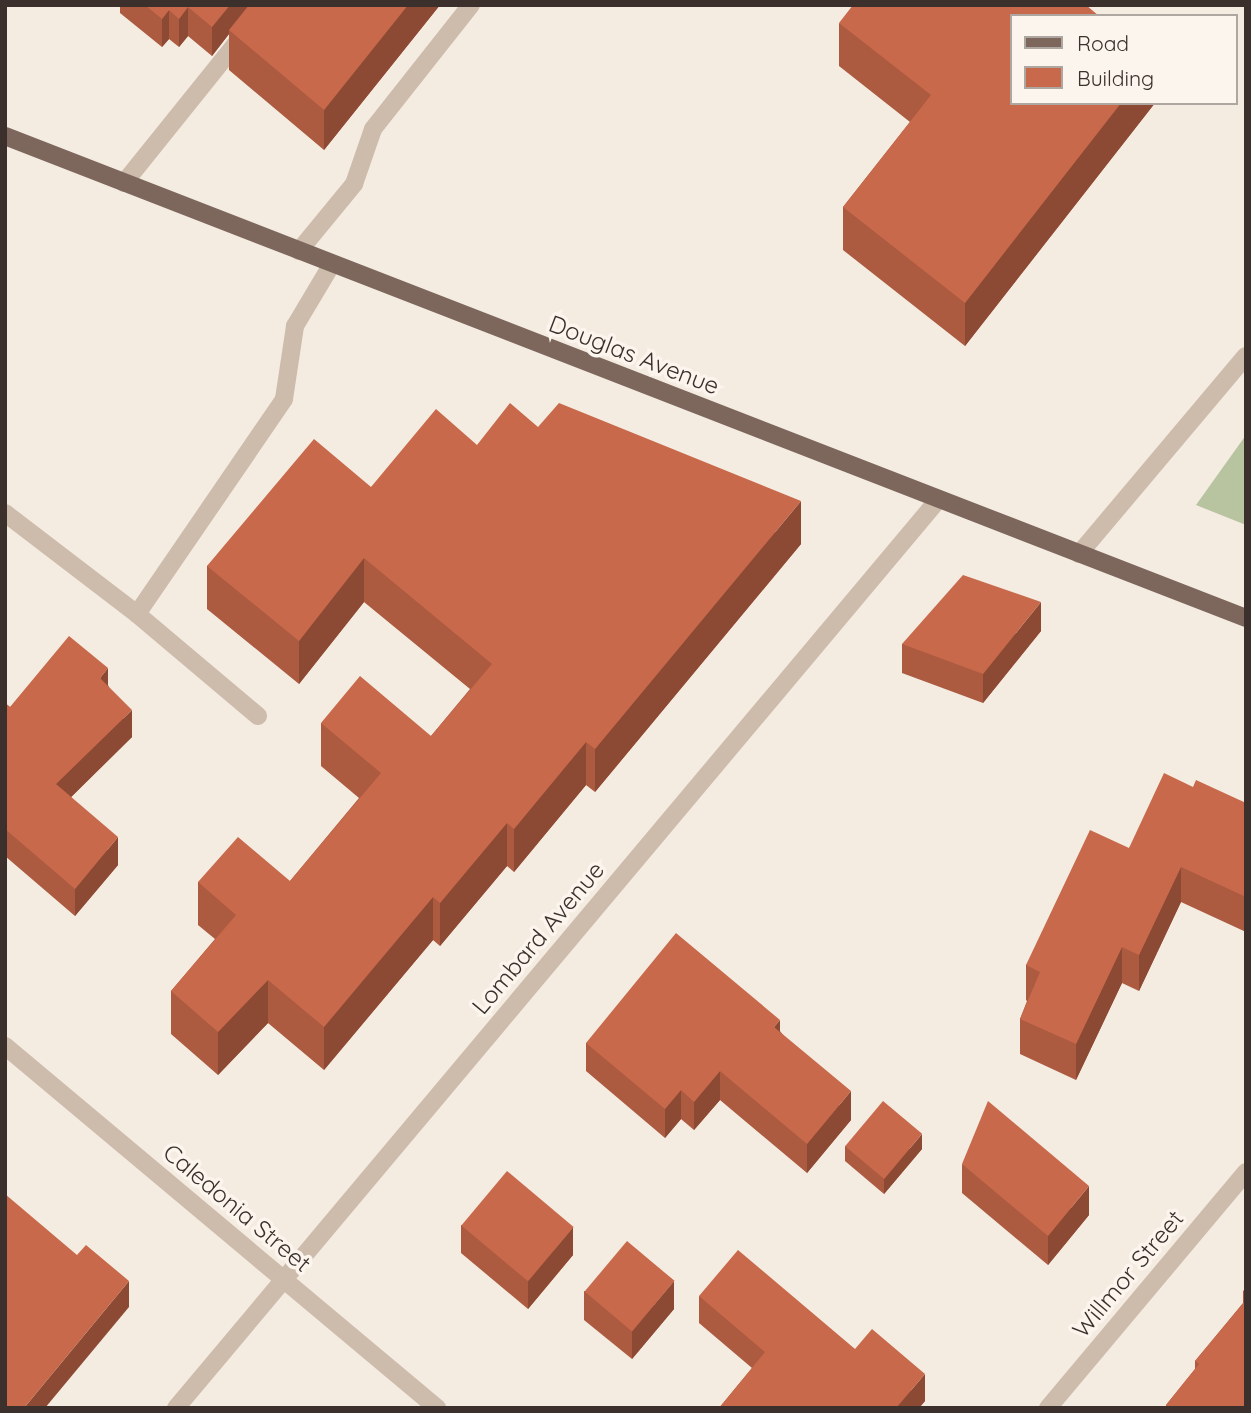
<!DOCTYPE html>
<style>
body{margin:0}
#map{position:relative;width:1251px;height:1413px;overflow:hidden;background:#f4ebe1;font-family:Quicksand,sans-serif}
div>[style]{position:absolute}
.green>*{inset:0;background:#b8c4a0}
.lane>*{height:18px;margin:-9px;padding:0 9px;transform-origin:9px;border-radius:9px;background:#cdbbac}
.street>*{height:18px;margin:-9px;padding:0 9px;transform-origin:9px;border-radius:9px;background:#cdbbac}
.primary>*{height:18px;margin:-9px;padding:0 9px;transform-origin:9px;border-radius:9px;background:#7d675c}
.wall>*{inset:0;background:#ac5a40}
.shaded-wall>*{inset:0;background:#8c4a34}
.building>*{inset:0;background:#c8694b;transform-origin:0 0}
span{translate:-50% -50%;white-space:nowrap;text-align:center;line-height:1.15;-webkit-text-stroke:7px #fbf5ee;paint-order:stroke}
.street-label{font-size:24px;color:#3b302b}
.frame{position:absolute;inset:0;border:7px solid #3b302b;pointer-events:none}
.legend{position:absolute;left:1010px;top:14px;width:228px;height:91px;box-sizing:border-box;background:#fbf5ee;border:2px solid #aea6a0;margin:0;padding:9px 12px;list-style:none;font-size:21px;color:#3b302b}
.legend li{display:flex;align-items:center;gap:14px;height:35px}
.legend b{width:35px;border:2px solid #aea6a0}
</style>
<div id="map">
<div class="green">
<i style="clip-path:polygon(1246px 435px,1246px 525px,1196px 505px)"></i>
</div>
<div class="lane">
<i style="left:124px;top:183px;width:190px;rotate:-51.2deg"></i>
<i style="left:299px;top:251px;width:87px;rotate:-50.6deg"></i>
<i style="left:354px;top:184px;width:58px;rotate:-70.9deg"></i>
<i style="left:373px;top:129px;width:158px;rotate:-51.7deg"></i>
<i style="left:5px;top:513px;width:166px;rotate:37.4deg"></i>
<i style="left:1079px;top:554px;width:259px;rotate:-49.9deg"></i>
<i style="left:258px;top:716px;width:158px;rotate:-139.9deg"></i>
<i style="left:137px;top:614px;width:260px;rotate:-55.6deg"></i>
<i style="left:284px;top:399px;width:74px;rotate:-81.4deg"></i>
<i style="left:295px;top:326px;width:72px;rotate:-59.2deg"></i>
</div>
<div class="street">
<i style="left:5px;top:1046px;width:564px;rotate:39.96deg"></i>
<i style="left:176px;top:1408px;width:1185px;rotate:-50deg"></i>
<i style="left:1048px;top:1408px;width:308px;rotate:-50deg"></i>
</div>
<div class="primary">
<i style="left:5px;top:136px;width:1331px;rotate:21.23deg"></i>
</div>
<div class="wall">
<i style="clip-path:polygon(120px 5px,440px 5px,324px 150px,229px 70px,229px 34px,212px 56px,188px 36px,179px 47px,169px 39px,162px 47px,120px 13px)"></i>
<i style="clip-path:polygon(839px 23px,1011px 103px,1155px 103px,965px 346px,843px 250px,843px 207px,910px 122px,839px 66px)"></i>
<i style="clip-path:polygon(538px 427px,801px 544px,595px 792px,586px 785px,514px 872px,507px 866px,440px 946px,433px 940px,324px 1070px,268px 1023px,218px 1075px,171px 1034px,171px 991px,215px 939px,198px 925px,198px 882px,290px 881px,359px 798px,321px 766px,321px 723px,431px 736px,470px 689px,364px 602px,299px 684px,207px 609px,207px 566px,371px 487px,477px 445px)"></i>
<i style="clip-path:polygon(1041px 631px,983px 703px,902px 673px,902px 644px)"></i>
<i style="clip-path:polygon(108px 685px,132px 737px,71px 797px,118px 865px,75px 916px,5px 856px,5px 703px,10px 707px)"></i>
<i style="clip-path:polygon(1193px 787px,1246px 803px,1246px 932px,1181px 902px,1139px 991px,1122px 983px,1076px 1080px,1020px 1054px,1020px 1019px,1027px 1001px,1026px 1000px,1026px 965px,1129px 848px)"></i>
<i style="clip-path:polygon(780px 1031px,851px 1120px,807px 1173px,720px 1100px,694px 1130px,681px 1119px,665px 1138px,586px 1071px,586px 1043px)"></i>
<i style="clip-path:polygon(845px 1146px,922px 1149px,884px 1194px,845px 1161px)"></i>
<i style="clip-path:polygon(962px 1164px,1089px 1215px,1048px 1265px,962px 1193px)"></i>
<i style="clip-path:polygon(461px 1225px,573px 1255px,528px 1309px,461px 1253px)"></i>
<i style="clip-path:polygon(1246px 1288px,1246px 1408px,1166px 1408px,1166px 1405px,1195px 1369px,1195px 1361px,1243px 1303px,1243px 1291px)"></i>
<i style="clip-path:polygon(584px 1291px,674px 1309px,632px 1359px,584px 1320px)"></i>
<i style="clip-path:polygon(699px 1296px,855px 1349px,925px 1401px,919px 1408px,719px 1408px,752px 1368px,699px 1323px)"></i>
</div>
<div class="shaded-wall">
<i style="clip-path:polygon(230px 5px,264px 5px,229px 30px,229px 34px,212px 56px,212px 27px)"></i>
<i style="clip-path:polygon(408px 5px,440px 5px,324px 150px,324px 110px)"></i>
<i style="clip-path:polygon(188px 7px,188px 36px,179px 47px,179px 19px)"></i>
<i style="clip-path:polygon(169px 10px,169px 39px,162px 47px,162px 19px)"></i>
<i style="clip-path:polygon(1121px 103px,1155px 103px,965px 346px,965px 303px)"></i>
<i style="clip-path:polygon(801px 501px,801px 544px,595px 792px,595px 749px)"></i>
<i style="clip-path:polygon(364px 558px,364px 602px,299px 684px,299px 641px)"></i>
<i style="clip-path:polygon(1041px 602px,1041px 631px,983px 703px,983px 674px)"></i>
<i style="clip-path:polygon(108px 668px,108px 696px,100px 678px)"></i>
<i style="clip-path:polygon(132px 710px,132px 737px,56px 812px,56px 784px)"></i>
<i style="clip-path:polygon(586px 742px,586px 785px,514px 872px,514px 829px)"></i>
<i style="clip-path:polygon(507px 823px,507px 866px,440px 946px,440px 903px)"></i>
<i style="clip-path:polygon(118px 837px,118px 865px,75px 916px,75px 889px)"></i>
<i style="clip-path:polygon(1181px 867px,1181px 902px,1139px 991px,1139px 955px)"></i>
<i style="clip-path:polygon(433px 897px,433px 940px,324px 1070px,324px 1027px)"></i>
<i style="clip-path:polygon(1122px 947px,1122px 983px,1076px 1080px,1076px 1044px)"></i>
<i style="clip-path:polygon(268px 980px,268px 1023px,218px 1075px,218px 1032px)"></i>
<i style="clip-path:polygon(780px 1020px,780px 1049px,774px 1027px)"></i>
<i style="clip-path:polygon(720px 1071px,720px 1100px,694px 1130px,694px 1102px)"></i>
<i style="clip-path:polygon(681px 1090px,681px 1119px,665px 1138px,665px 1109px)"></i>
<i style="clip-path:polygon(851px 1091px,851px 1120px,807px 1173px,807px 1144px)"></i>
<i style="clip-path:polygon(922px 1134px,922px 1149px,884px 1194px,884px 1179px)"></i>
<i style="clip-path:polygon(1089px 1186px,1089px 1215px,1048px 1265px,1048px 1236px)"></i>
<i style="clip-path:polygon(573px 1227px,573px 1255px,528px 1309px,528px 1281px)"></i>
<i style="clip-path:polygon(129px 1281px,129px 1307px,45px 1408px,24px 1408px)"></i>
<i style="clip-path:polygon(674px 1281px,674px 1309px,632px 1359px,632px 1331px)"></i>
<i style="clip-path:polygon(925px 1374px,925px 1401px,919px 1408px,896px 1408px)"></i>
</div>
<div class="building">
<i style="clip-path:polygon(145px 5px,230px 5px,212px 27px,188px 7px,179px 19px,169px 10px,162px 19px)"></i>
<i style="clip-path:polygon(249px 5px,408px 5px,324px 110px,229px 30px)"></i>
<i style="clip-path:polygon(853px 5px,1086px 5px,1099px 16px,1011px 16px,1011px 103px,1121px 103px,965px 303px,843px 207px,931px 95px,839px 23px)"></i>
<i style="clip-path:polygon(510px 403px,538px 427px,559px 403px,801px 501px,595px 749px,586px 742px,514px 829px,507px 823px,440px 903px,433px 897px,324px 1027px,268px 980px,218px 1032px,171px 991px,236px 915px,198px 882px,238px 837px,290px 881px,381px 773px,321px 723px,360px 676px,431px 736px,492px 664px,364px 558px,299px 641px,207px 566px,314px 439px,371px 487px,436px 409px,477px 445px)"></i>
<i style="clip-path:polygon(963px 575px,1041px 602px,983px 674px,902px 644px)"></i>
<i style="clip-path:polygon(69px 636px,108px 668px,100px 678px,132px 710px,56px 784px,118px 837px,75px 889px,5px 829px,5px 703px,10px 707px)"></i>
<i style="clip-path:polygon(1164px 773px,1193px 787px,1196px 780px,1246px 803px,1246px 897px,1181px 867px,1139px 955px,1122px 947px,1076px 1044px,1020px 1019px,1040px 972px,1026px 965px,1090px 830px,1129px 848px)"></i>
<i style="clip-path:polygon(676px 933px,780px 1020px,774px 1027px,851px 1091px,807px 1144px,720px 1071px,694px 1102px,681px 1090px,665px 1109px,586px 1043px)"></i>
<i style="left:883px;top:1101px;width:51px;height:59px;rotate:40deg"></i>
<i style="clip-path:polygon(988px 1101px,1089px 1186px,1048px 1236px,962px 1164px)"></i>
<i style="left:507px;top:1171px;width:87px;height:71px;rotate:40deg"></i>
<i style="clip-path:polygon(5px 1194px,77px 1255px,86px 1245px,129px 1281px,24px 1408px,5px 1408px)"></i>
<i style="left:627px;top:1241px;width:62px;height:66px;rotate:40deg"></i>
<i style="clip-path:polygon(738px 1250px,855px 1349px,872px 1329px,925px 1374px,896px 1408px,719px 1408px,765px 1352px,699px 1296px)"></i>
<i style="clip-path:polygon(1246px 1300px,1246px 1408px,1169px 1408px,1166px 1405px,1199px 1364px,1195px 1361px)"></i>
</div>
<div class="street-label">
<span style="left:634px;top:355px;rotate:21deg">Douglas Avenue</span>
<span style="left:538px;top:938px;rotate:-50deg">Lombard Avenue</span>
<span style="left:237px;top:1208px;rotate:40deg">Caledonia Street</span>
<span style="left:1128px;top:1274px;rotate:-50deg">Willmor Street</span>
</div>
<div class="frame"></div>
<ul class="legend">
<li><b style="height:9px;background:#7d675c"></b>Road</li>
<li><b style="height:19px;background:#c8694b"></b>Building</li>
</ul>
</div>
